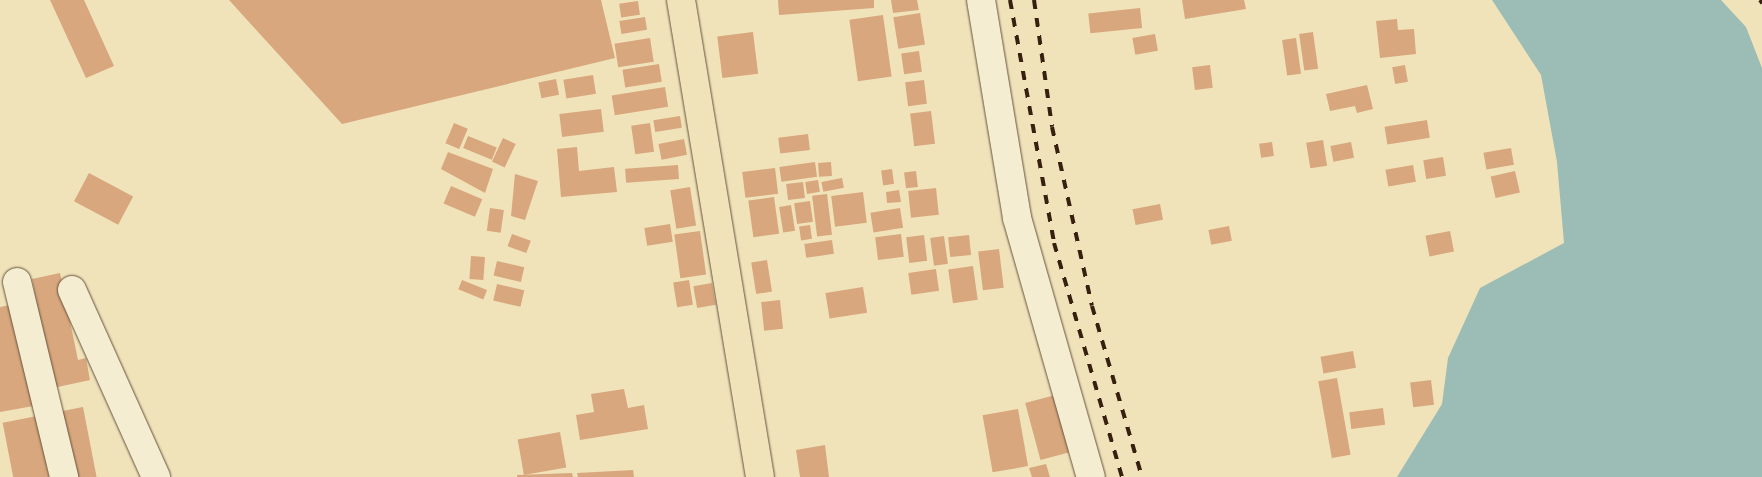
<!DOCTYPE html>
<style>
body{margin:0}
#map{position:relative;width:1762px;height:477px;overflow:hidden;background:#f0e3ba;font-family:"IM FELL Double Pica",serif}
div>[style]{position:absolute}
.water>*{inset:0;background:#9cbdb6}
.building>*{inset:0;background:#d8a77e;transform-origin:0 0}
.roads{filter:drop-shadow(0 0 1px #65513a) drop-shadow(0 0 1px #65513a)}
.minor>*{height:28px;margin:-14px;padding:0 14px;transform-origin:14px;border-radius:14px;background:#f5edd2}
.major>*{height:28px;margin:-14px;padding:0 14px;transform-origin:14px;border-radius:14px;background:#f0e3ba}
.rail>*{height:4px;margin-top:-2px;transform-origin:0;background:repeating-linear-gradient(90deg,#37200f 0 9px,transparent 0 18px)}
span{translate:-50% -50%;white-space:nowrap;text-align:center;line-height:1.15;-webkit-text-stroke:5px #f5edd2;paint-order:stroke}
</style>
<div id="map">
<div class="water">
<i style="clip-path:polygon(1492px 0,1721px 0,1746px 27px,1762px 68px,1762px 477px,1397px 477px,1442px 404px,1448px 358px,1480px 288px,1564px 243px,1557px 162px,1541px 75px)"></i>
</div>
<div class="building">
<i style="clip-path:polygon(50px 0,84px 0,114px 66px,86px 78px)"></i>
<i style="clip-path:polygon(229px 0,601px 0,615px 58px,342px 124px)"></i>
<i style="clip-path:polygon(778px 0,874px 0,874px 8px,779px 15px)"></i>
<i style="clip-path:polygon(891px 0,917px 0,919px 10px,893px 13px)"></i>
<i style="clip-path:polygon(1182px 0,1244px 0,1246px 9px,1185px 19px)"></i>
<i style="left:638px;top:1px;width:14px;height:19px;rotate:82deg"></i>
<i style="left:1140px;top:8px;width:20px;height:52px;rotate:84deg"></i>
<i style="left:920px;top:13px;width:32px;height:27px;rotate:81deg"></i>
<i style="left:883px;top:15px;width:62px;height:34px;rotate:82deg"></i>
<i style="left:645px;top:17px;width:13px;height:26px;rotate:81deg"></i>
<i style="clip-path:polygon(1397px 19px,1398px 30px,1414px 29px,1416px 54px,1380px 58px,1376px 21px)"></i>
<i style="left:753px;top:32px;width:42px;height:36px;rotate:83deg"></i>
<i style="left:1313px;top:32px;width:37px;height:14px;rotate:82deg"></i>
<i style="left:1155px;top:34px;width:17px;height:23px;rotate:80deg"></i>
<i style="left:650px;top:38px;width:24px;height:36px;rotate:81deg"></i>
<i style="left:1296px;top:38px;width:36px;height:14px;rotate:82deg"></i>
<i style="left:919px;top:51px;width:21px;height:18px;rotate:82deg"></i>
<i style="left:659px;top:64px;width:18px;height:37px;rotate:81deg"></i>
<i style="left:1210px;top:65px;width:23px;height:18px;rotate:83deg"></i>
<i style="left:1405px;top:65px;width:17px;height:13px;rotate:80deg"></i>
<i style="left:593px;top:75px;width:19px;height:30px;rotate:81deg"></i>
<i style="left:556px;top:79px;width:16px;height:18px;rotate:79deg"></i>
<i style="left:924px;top:80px;width:24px;height:19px;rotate:83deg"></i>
<i style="clip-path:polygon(1367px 85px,1373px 109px,1357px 113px,1355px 106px,1330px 111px,1326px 94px)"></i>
<i style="left:665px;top:87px;width:20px;height:54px;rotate:81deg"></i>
<i style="left:601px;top:109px;width:23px;height:42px;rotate:83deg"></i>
<i style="left:931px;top:111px;width:33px;height:21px;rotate:83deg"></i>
<i style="left:680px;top:116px;width:12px;height:27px;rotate:81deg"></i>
<i style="left:1427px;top:120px;width:18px;height:43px;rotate:81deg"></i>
<i style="left:454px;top:123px;width:15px;height:22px;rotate:23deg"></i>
<i style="left:650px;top:123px;width:29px;height:19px;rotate:82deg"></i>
<i style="left:808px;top:134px;width:16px;height:30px;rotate:83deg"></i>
<i style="left:468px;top:136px;width:31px;height:13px;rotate:22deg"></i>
<i style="left:503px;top:138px;width:14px;height:26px;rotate:25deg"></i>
<i style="left:684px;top:139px;width:16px;height:26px;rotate:79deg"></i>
<i style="left:1323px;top:140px;width:26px;height:17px;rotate:81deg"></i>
<i style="left:1272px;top:142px;width:14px;height:13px;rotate:82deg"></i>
<i style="left:1351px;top:142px;width:16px;height:21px;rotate:79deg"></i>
<i style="clip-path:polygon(577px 147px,579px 171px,614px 167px,617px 192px,561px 197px,557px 149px)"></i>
<i style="left:1511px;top:148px;width:17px;height:28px;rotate:80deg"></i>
<i style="clip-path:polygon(448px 152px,493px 169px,485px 193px,441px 169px)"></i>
<i style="left:1443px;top:157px;width:19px;height:20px;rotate:81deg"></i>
<i style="left:815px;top:162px;width:15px;height:36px;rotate:82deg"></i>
<i style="left:831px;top:162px;width:14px;height:13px;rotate:86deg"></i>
<i style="left:678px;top:165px;width:14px;height:53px;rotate:86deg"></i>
<i style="left:1413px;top:165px;width:17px;height:28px;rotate:80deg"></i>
<i style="left:775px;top:168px;width:26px;height:33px;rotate:83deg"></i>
<i style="left:892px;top:169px;width:15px;height:11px;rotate:82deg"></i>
<i style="left:916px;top:171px;width:16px;height:12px;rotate:83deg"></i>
<i style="left:1515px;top:171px;width:22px;height:25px;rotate:77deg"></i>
<i style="left:89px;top:173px;width:50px;height:32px;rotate:28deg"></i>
<i style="clip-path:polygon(515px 174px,538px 181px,525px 220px,511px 216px)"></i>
<i style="left:842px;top:178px;width:10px;height:21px;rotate:79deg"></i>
<i style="left:818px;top:180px;width:12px;height:13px;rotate:81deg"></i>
<i style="left:803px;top:182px;width:16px;height:17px;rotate:83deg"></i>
<i style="left:451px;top:186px;width:34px;height:19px;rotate:23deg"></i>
<i style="left:690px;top:187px;width:39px;height:20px;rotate:81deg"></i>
<i style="left:936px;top:188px;width:27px;height:28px;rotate:84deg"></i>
<i style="clip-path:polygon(899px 190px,901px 202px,887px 203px,886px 192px)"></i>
<i style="left:863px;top:192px;width:31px;height:32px;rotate:83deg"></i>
<i style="left:827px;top:194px;width:41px;height:15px;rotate:83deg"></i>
<i style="left:774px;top:197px;width:37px;height:26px;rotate:82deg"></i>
<i style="left:810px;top:201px;width:21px;height:16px;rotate:82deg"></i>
<i style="left:1160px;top:204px;width:16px;height:28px;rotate:79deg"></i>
<i style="left:791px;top:205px;width:26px;height:12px;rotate:81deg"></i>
<i style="left:490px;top:208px;width:14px;height:23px;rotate:8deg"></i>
<i style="left:900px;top:208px;width:20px;height:30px;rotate:81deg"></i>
<i style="left:670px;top:224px;width:18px;height:26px;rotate:81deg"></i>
<i style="left:810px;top:225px;width:14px;height:11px;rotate:82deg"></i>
<i style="left:1229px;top:226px;width:15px;height:21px;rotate:79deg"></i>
<i style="left:700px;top:231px;width:44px;height:26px;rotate:82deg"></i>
<i style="left:1450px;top:231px;width:21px;height:25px;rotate:79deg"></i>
<i style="left:512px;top:234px;width:20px;height:13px;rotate:20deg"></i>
<i style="left:901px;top:234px;width:23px;height:26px;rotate:83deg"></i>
<i style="left:924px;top:235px;width:26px;height:18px;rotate:83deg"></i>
<i style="left:969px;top:235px;width:20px;height:21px;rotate:84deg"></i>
<i style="left:944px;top:236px;width:28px;height:14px;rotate:82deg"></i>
<i style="left:832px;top:240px;width:14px;height:28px;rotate:82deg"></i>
<i style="left:999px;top:249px;width:39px;height:21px;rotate:83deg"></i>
<i style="left:471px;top:256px;width:14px;height:23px;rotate:4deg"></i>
<i style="left:767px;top:260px;width:32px;height:16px;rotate:81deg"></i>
<i style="left:497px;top:261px;width:28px;height:15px;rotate:13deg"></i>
<i style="left:973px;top:266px;width:34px;height:25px;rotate:82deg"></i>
<i style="left:936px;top:269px;width:22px;height:28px;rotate:82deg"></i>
<i style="clip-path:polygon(60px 273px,78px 360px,86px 358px,90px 380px,53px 388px,32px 279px)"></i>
<i style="left:462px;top:280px;width:27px;height:10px;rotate:22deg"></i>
<i style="left:689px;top:280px;width:25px;height:16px;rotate:81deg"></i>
<i style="left:712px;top:283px;width:22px;height:19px;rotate:80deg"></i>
<i style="left:497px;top:284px;width:28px;height:17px;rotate:13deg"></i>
<i style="left:863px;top:287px;width:26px;height:38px;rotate:81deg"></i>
<i style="left:780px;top:300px;width:29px;height:19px;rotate:84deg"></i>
<i style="clip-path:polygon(21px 303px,39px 405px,0 412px,0 307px)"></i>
<i style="left:1353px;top:351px;width:17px;height:33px;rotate:80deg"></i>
<i style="left:1337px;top:378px;width:78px;height:19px;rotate:80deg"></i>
<i style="left:1431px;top:380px;width:25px;height:21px;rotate:83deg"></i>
<i style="clip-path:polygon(624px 389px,628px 408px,644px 405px,648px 429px,580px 440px,576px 415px,594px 412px,591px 394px)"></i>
<i style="left:1059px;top:394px;width:59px;height:35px;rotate:75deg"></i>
<i style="left:83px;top:407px;width:71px;height:21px;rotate:79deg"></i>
<i style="left:1383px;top:408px;width:17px;height:34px;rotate:83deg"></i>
<i style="left:1018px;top:409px;width:58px;height:36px;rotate:80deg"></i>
<i style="left:37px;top:416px;width:62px;height:35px;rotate:79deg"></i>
<i style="left:560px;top:432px;width:36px;height:43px;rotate:80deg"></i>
<i style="clip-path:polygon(825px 445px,829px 477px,800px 477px,796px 450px)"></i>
<i style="clip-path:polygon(1046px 464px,1050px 477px,1032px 477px,1029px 468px)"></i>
<i style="clip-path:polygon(633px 470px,634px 477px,578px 477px,577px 473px)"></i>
<i style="clip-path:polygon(572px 473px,573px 477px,517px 477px,517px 475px)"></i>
</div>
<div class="roads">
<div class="minor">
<i style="left:981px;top:0;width:221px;rotate:80.6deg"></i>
<i style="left:1017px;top:218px;width:269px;rotate:74.1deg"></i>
<i style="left:17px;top:282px;width:201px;rotate:76.4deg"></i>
<i style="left:72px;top:290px;width:205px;rotate:65.8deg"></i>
</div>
<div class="major">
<i style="left:681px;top:0;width:483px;rotate:80.6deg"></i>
</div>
</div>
<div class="rail">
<i style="left:1010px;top:0;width:247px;rotate:79.7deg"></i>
<i style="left:1054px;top:243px;width:244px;rotate:73.8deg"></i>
<i style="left:1034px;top:0;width:128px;rotate:81.9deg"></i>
<i style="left:1052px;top:127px;width:183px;rotate:77.4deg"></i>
<i style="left:1092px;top:306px;width:178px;rotate:73.7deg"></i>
<i style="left:1760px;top:0;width:4px;rotate:56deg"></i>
</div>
</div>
